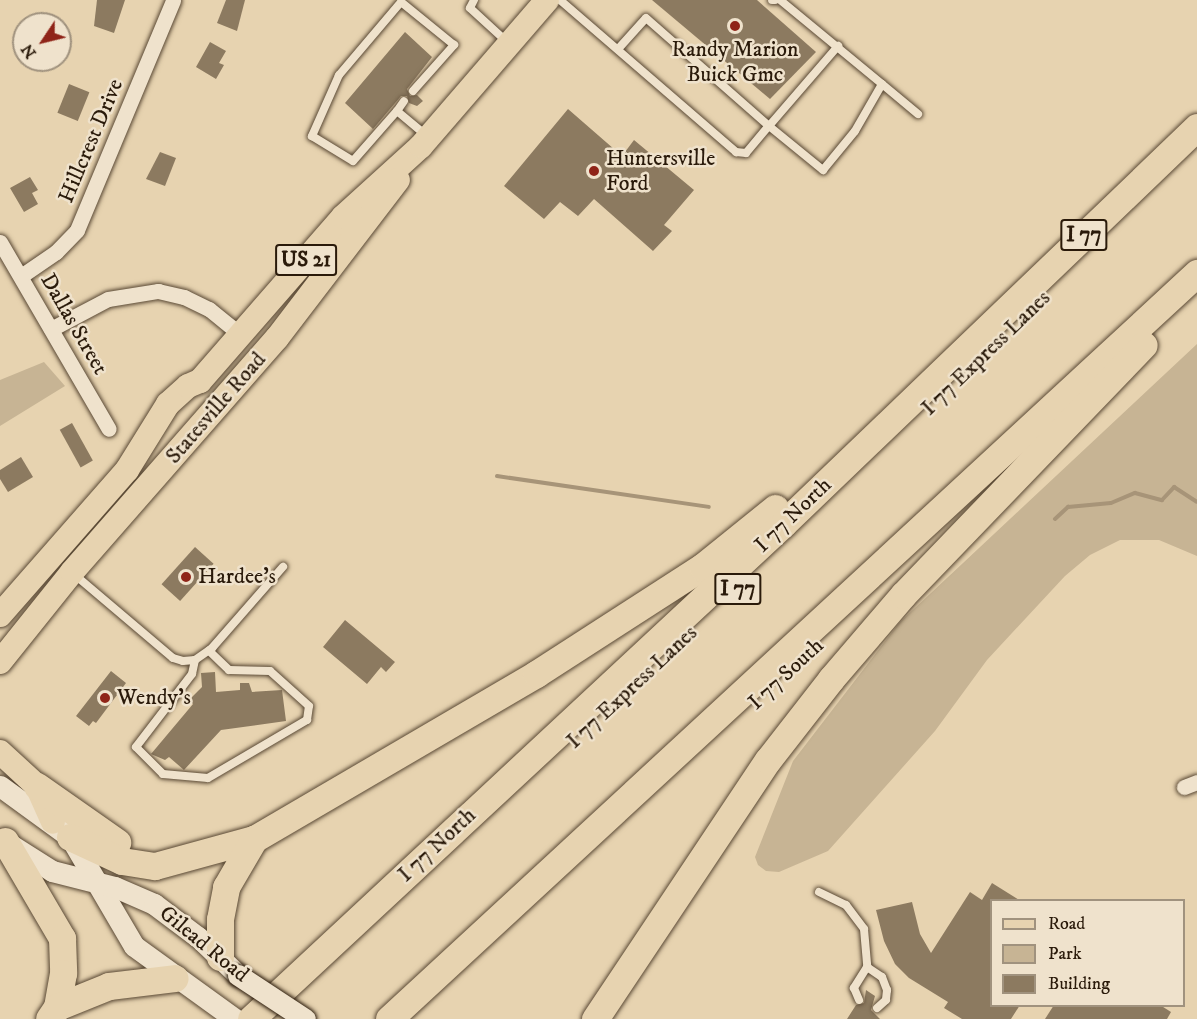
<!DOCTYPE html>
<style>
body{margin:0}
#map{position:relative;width:1197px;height:1019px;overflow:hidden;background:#e7d3b0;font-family:"IM FELL DW Pica",serif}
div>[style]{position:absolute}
.green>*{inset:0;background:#c7b494}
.stream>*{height:4px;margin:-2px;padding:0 2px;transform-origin:2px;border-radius:2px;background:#a79478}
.building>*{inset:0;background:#8c7a60;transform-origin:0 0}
.roads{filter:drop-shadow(0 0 2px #594834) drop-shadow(0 0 2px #594834)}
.service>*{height:8px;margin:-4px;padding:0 4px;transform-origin:4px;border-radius:4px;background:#efe2cc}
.minor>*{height:15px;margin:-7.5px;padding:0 7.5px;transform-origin:7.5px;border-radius:7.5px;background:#efe2cc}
.secondary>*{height:21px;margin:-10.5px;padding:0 10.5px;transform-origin:10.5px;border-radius:10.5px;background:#efe2cc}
.primary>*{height:24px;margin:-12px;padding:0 12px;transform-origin:12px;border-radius:12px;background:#e7d3b0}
.motorway>*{height:27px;margin:-13.5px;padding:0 13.5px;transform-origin:13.5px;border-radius:13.5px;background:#e7d3b0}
.bridges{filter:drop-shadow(0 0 2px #2a1a0a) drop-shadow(0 0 2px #2a1a0a)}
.secondary-bridge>*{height:21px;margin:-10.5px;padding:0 10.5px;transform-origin:10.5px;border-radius:10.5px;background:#efe2cc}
.dots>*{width:16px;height:16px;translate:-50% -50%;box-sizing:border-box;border:3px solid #efe2cc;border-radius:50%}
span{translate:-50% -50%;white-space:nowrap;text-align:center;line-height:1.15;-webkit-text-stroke:5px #efe2cc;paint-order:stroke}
.shield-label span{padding:2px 4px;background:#efe2cc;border:2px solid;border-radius:4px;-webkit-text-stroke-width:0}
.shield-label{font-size:21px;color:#2a1a0a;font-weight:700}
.poi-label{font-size:22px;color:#2a1a0a}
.left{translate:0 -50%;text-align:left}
.street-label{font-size:22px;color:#2a1a0a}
.legend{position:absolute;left:990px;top:899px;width:195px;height:108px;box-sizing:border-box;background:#efe2cc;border:2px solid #a0927e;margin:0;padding:8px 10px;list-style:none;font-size:18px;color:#2a1a0a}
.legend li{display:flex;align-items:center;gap:12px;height:30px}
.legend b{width:30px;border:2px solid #a0927e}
.north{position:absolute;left:12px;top:12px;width:60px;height:60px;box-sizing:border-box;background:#efe2cc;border:2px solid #a0927e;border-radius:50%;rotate:235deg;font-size:16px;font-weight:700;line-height:24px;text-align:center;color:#2a1a0a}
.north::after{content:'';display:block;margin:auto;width:21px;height:27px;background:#8f2418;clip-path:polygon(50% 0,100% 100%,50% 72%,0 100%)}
</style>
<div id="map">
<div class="green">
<i style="clip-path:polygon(1197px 344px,1197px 556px,1159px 540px,1120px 540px,1090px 555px,1065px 576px,987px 660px,935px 731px,828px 851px,779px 872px,766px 871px,758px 865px,755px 857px,793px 761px,900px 622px)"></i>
<i style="clip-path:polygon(44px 362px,65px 386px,0 426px,0 380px)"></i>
</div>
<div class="stream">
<i style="left:497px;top:476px;width:214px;rotate:8.3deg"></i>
<i style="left:1055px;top:519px;width:18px;rotate:-43deg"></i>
<i style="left:1068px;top:507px;width:43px;rotate:-5.3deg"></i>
<i style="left:1111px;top:503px;width:26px;rotate:-23deg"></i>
<i style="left:1135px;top:493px;width:28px;rotate:15deg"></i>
<i style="left:1162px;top:500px;width:18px;rotate:-47deg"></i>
<i style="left:1174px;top:487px;width:27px;rotate:33deg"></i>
</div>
<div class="building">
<i style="clip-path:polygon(97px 0,125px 0,114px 33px,94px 26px)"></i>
<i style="clip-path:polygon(226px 0,245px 0,237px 31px,217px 23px)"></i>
<i style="clip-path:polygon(652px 0,757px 0,816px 52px,770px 99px)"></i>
<i style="clip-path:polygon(405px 32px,432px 57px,407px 89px,410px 96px,417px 95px,423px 101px,417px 106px,409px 103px,407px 96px,401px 96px,373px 129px,345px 103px)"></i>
<i style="clip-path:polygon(210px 42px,226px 51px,219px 63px,224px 65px,216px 79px,196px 67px)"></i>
<i style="left:69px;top:84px;width:22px;height:31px;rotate:22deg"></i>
<i style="clip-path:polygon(568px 109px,622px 156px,634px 140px,694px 190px,664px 225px,672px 231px,653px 251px,594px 199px,578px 216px,560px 202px,544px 219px,504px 186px)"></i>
<i style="clip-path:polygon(160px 152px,176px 158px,165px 186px,146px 179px)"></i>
<i style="clip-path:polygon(30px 177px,38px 190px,32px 193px,38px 204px,24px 212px,10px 188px)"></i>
<i style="left:72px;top:423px;width:43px;height:14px;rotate:61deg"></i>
<i style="clip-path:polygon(21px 457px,33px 477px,8px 492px,0 479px,0 470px)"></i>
<i style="left:195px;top:547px;width:25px;height:50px;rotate:42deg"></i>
<i style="clip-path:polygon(345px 620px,395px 662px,386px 672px,381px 667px,367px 684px,323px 647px)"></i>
<i style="clip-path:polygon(111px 671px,126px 683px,96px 723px,93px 721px,89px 726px,76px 716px)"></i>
<i style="clip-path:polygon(215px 672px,216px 692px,240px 690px,240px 683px,249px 683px,252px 692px,282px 690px,286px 721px,221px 730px,184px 770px,169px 757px,165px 760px,151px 754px,193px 704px,189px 700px,202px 687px,201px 673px)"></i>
<i style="clip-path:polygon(992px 883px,1019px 900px,992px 900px,992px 1005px,1020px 1005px,1011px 1019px,962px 1019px,944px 1008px,948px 1002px,909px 978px,895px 964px,884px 941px,876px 910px,912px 902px,920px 934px,931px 953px,970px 892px,982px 900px)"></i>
<i style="clip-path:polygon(866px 990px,875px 996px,871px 1010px,880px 1019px,847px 1019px,856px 1005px,864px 1003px)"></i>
<i style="clip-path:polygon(1054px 1005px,1160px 1005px,1171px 1012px,1167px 1019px,1045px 1019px)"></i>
</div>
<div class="roads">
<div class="service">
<i style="left:474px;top:0;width:9px;rotate:117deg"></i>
<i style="left:470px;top:8px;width:49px;rotate:42.5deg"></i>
<i style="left:560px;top:0;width:233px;rotate:40.8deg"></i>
<i style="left:736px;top:152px;width:10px;rotate:6deg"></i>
<i style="left:746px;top:153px;width:35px;rotate:-50deg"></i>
<i style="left:769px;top:126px;width:70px;rotate:39.2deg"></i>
<i style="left:823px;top:170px;width:50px;rotate:-50.6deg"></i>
<i style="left:855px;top:131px;width:54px;rotate:-60.1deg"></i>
<i style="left:882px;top:84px;width:132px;rotate:-140.5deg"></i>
<i style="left:772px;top:0;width:3px"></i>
<i style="left:619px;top:48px;width:40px;rotate:-48deg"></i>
<i style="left:646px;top:18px;width:164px;rotate:41.3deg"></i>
<i style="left:769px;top:126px;width:106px;rotate:-49.2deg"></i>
<i style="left:882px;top:84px;width:47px;rotate:39.8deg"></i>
<i style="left:413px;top:91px;width:62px;rotate:-48.3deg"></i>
<i style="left:454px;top:45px;width:68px;rotate:-140.9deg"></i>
<i style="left:401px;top:2px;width:96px;rotate:130.3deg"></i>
<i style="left:339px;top:75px;width:67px;rotate:113.9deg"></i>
<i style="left:312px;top:136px;width:48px;rotate:31.4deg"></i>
<i style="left:353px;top:161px;width:67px;rotate:-48.7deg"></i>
<i style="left:397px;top:111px;width:38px;rotate:40deg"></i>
<i style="left:397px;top:111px;width:12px;rotate:-55deg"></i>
<i style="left:75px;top:575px;width:128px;rotate:40.3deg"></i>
<i style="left:173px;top:658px;width:10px;rotate:17deg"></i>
<i style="left:183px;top:661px;width:12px;rotate:-5deg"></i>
<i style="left:195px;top:660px;width:21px;rotate:-35deg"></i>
<i style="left:212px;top:648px;width:108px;rotate:-48.8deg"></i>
<i style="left:195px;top:660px;width:14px;rotate:102deg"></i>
<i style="left:192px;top:674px;width:92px;rotate:127.5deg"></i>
<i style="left:136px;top:747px;width:38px;rotate:45deg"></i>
<i style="left:163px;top:774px;width:45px;rotate:5.1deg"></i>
<i style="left:208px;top:778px;width:115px;rotate:-30.4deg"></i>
<i style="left:307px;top:720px;width:14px;rotate:-82deg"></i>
<i style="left:309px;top:706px;width:52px;rotate:-138.1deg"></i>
<i style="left:270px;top:671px;width:41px;rotate:-178.6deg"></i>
<i style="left:229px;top:670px;width:28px;rotate:-136deg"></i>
<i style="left:819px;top:892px;width:30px;rotate:26deg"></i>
<i style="left:846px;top:905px;width:30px;rotate:53deg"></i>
<i style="left:864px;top:929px;width:38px;rotate:85deg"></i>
<i style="left:867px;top:967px;width:25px;rotate:122deg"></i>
<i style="left:854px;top:988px;width:13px;rotate:67deg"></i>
<i style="left:867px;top:967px;width:18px;rotate:34deg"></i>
<i style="left:882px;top:977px;width:14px;rotate:69deg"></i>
<i style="left:887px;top:990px;width:10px;rotate:96deg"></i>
<i style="left:886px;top:1000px;width:12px;rotate:138deg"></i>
</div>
<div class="minor">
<i style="left:0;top:242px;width:216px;rotate:59.8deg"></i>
<i style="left:21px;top:276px;width:42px;rotate:-34.4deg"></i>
<i style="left:56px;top:252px;width:30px;rotate:-46deg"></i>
<i style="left:77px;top:230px;width:249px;rotate:-67.3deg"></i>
<i style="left:51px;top:329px;width:64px;rotate:-27.8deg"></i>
<i style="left:108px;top:299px;width:51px;rotate:-9.1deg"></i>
<i style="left:158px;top:291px;width:27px;rotate:13deg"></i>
<i style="left:184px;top:297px;width:28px;rotate:26deg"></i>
<i style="left:209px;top:309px;width:41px;rotate:39.1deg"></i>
<i style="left:1184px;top:787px;width:14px;rotate:-21deg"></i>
</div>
<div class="secondary">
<i style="left:0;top:786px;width:87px;rotate:36.1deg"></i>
<i style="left:70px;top:837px;width:126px;rotate:59.6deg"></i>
<i style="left:134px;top:946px;width:125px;rotate:35.9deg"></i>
<i style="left:8px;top:843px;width:52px;rotate:32.5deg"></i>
<i style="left:52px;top:871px;width:65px;rotate:14.3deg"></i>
<i style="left:115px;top:887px;width:43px;rotate:23.6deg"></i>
<i style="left:154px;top:904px;width:55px;rotate:36.9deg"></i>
<i style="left:198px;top:937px;width:55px;rotate:43.5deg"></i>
</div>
<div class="primary">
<i style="left:0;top:615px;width:193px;rotate:-48.8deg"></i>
<i style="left:127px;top:470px;width:78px;rotate:-58.2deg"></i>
<i style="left:168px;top:404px;width:27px;rotate:-42deg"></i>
<i style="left:188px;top:386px;width:13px;rotate:-23deg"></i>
<i style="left:200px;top:381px;width:218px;rotate:-48.9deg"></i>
<i style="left:343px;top:217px;width:105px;rotate:-42.3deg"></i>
<i style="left:421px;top:146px;width:193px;rotate:-49.2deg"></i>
<i style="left:0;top:662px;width:115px;rotate:-51.3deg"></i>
<i style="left:72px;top:572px;width:311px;rotate:-48.8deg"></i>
<i style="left:277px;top:338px;width:199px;rotate:-52.6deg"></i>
<i style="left:0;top:752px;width:50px;rotate:42.6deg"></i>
<i style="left:37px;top:786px;width:39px;rotate:66deg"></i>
</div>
<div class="motorway">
<i style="left:37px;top:786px;width:98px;rotate:35deg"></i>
<i style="left:70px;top:837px;width:57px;rotate:24.8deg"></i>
<i style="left:122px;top:861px;width:33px;rotate:9deg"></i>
<i style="left:155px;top:866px;width:103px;rotate:-15.3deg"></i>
<i style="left:254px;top:839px;width:327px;rotate:-30.3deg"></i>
<i style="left:536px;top:674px;width:197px;rotate:-32.8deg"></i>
<i style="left:702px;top:567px;width:94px;rotate:-38.9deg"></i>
<i style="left:5px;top:841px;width:113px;rotate:59.6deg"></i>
<i style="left:62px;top:938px;width:35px;rotate:88deg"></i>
<i style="left:63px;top:973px;width:35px;rotate:100deg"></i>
<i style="left:57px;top:1007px;width:14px;rotate:124deg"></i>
<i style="left:220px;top:957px;width:38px;rotate:-90deg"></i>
<i style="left:220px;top:919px;width:33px;rotate:-79deg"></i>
<i style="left:226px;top:887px;width:56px;rotate:-59.7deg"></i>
<i style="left:57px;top:1007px;width:56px;rotate:-22deg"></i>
<i style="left:109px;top:986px;width:66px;rotate:-6.9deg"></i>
<i style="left:251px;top:1019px;width:728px;rotate:-42.94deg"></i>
<i style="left:784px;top:523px;width:572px;rotate:-43.8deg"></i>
<i style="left:389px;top:1019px;width:1100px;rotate:-42.72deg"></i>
<i style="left:595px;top:1019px;width:311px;rotate:-56.3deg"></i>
<i style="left:768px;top:760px;width:103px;rotate:-52.1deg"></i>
<i style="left:831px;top:679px;width:111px;rotate:-49.4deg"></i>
<i style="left:903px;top:595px;width:347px;rotate:-46.1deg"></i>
</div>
</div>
<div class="bridges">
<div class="secondary-bridge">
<i style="left:238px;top:975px;width:80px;rotate:33.3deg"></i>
</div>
</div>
<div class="dots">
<i style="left:735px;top:26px;background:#8f2418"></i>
<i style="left:594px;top:171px;background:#8f2418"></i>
<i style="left:186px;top:577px;background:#8f2418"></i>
<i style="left:105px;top:698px;background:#8f2418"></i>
</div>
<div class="shield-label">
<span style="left:1084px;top:235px">I 77</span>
<span style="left:306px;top:260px">US 21</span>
<span style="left:738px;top:589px">I 77</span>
</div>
<div class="poi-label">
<span style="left:735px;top:62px">Randy Marion<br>Buick Gmc</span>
<span class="left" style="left:606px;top:171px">Huntersville<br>Ford</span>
<span class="left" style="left:198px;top:577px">Hardee's</span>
<span class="left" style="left:117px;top:698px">Wendy's</span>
</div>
<div class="street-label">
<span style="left:91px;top:141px;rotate:-67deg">Hillcrest Drive</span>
<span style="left:74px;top:324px;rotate:60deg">Dallas Street</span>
<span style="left:986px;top:353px;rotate:-44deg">I 77 Express Lanes</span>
<span style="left:216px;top:408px;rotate:-49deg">Statesville Road</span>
<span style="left:793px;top:515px;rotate:-44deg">I 77 North</span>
<span style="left:786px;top:674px;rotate:-43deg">I 77 South</span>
<span style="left:632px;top:687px;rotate:-43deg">I 77 Express Lanes</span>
<span style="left:437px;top:845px;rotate:-43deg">I 77 North</span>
<span style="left:204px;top:944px;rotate:39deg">Gilead Road</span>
</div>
<ul class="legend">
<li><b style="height:8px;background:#e7d3b0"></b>Road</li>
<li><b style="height:16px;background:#c7b494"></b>Park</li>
<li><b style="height:16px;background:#8c7a60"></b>Building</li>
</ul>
<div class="north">N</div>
</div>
